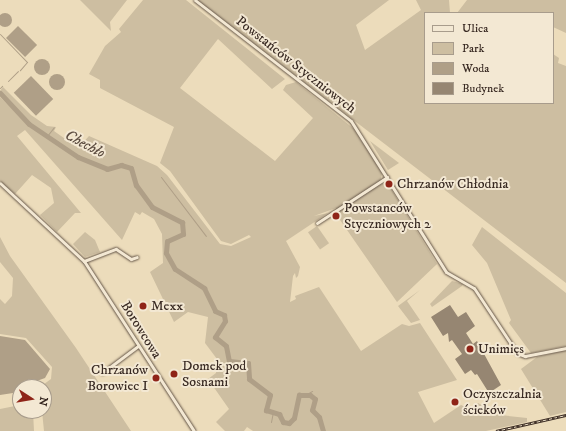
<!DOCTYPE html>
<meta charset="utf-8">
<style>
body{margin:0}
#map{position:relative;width:566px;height:431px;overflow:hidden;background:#ecdcbb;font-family:"IM FELL DW Pica",serif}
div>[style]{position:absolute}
.green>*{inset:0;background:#cdbea1;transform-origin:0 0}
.water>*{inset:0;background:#af9f87;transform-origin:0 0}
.round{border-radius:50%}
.stream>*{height:1px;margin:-0.5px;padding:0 0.5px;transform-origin:0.5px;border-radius:0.5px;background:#af9f87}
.river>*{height:5px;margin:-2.5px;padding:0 2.5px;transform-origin:2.5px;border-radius:2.5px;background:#af9f87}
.building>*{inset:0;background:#968672}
.roads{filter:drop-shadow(0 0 1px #655648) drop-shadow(0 0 1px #655648)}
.minor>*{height:3px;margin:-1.5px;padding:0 1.5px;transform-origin:1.5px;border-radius:1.5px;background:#f3e8d3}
.rail>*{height:2.5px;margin-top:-1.25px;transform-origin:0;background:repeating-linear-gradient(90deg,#f3e8d3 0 3px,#382922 0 6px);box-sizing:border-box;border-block:1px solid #382922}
.dots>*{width:11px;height:11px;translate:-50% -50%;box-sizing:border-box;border:2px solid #f3e8d3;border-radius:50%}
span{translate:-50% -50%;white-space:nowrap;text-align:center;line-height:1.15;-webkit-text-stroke:4px #f3e8d3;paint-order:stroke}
.street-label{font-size:14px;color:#382922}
.poi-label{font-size:14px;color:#382922}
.left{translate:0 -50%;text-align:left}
.right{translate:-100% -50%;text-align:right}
.water-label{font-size:15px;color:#5c4c40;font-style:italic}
.legend{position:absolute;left:424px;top:12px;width:130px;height:92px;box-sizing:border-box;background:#f3e8d3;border:1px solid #a89c8c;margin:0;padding:5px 7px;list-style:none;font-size:12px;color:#382922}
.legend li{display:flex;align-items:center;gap:8px;height:20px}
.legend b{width:20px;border:1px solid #a89c8c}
.north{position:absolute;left:12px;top:379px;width:40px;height:40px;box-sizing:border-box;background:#f3e8d3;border:1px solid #a89c8c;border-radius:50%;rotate:102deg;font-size:11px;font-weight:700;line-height:16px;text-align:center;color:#382922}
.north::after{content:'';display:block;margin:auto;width:14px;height:18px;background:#8f2418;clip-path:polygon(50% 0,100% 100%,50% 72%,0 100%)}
</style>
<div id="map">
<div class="green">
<i style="clip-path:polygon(80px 0,127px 0,110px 22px,111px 31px)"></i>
<i style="clip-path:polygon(143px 0,186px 0,285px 79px,272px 89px,218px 39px,180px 88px,275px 161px,313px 118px,283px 90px,286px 85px,296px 82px,354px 129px,382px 173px,380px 183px,388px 184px,437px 264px,397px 302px,338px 217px,336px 208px,314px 216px,328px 213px,286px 241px,300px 267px,298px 276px,296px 278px,295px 273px,293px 276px,290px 302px,296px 299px,295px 296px,319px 287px,361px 351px,402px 324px,409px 326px,420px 323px,457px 380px,418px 392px,434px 423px,461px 405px,470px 409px,478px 403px,500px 415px,527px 418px,527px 422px,486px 431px,253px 431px,247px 427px,244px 431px,225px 431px,216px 422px,229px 409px,208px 379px,216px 373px,217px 359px,205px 343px,208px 317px,188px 312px,174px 322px,150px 272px,163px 263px,162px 234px,154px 219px,142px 212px,140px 215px,135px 212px,122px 240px,25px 130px,17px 136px,81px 213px,75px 213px,57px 232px,40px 215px,54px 203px,51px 188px,32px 175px,15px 194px,0 181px,0 97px,30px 126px,41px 134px,43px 132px,30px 123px,0 91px,3px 87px,31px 115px,47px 126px,56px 127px,54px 131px,78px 148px,89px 136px,157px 166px,167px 175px,220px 244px,231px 246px,251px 237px,249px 235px,231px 244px,221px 241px,170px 171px,160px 163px,174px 127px,100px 88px,100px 80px,89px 74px,105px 46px,121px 32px,119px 29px)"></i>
<i style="clip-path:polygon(197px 0,389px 0,356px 25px,365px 50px,421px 10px,416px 0,449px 0,450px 13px,425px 13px,425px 103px,553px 103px,553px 54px,559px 58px,558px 63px,566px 66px,566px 283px)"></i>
<i style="clip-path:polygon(467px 0,566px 0,566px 33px,553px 27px,553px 13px,457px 13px)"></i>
<i style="clip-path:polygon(370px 141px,399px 163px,388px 170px)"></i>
<i style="left:317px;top:226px;width:21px;height:11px;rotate:55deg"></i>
<i style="clip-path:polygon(482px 227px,566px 293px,566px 346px,531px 353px,509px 323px,511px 320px,487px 263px,472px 245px)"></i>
<i style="clip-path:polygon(85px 232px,95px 240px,100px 252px,85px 257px,73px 244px)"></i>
<i style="clip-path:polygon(0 237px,10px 256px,76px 348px,131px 431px,44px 431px,42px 411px,44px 411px,44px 387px,40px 387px,51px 379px,52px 367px,26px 338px,0 334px,0 299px,5px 304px,12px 296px,13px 278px,0 262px)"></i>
<i style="clip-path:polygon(452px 281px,463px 284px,462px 286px,432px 307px,430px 304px)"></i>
<i style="clip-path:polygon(420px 290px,407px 301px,420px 320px,411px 323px,398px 306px)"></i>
<i style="clip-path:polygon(566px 350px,566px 412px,550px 416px,521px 369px,537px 357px)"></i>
<i style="clip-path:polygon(20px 405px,20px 411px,33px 411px,34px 431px,0 431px,0 409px)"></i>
</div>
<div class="water">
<i class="round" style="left:-2px;top:13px;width:14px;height:14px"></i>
<i style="left:18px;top:26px;width:27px;height:17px;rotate:45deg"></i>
<i class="round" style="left:34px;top:59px;width:16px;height:16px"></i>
<i class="round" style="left:49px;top:74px;width:16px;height:16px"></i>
<i style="left:31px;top:76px;width:32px;height:24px;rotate:46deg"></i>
<i style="clip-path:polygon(0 336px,25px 340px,50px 369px,45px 378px,20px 387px,13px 393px,0 395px)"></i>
</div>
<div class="stream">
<i style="left:0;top:34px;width:39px;rotate:46deg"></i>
<i style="left:27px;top:62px;width:11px;rotate:131deg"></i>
<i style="left:8px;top:81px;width:14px;rotate:-45deg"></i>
<i style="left:0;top:88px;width:3px;rotate:-45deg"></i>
<i style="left:47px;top:136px;width:11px;rotate:-52deg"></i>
<i style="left:161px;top:177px;width:74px;rotate:52.7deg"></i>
<i style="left:307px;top:394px;width:6px;rotate:-31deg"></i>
<i style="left:271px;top:422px;width:10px;rotate:-79deg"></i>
</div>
<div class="river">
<i style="left:0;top:93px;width:42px;rotate:46.9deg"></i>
<i style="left:29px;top:124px;width:59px;rotate:34deg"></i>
<i style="left:78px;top:157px;width:31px;rotate:22deg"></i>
<i style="left:107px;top:169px;width:15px;rotate:-16deg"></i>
<i style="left:121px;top:165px;width:10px;rotate:17deg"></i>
<i style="left:131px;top:168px;width:18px;rotate:74deg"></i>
<i style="left:136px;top:185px;width:27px;rotate:54deg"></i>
<i style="left:152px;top:207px;width:34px;rotate:27deg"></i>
<i style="left:182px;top:222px;width:12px;rotate:85deg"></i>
<i style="left:183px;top:234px;width:17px;rotate:156deg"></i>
<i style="left:167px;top:241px;width:12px;rotate:95deg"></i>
<i style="left:166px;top:253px;width:18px;rotate:61deg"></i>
<i style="left:175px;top:269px;width:35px;rotate:33deg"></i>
<i style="left:204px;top:288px;width:25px;rotate:64deg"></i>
<i style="left:215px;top:311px;width:10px;rotate:24deg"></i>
<i style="left:224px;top:315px;width:6px;rotate:81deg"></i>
<i style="left:225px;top:321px;width:19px;rotate:122deg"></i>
<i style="left:215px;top:337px;width:14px;rotate:39deg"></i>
<i style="left:226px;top:346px;width:15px;rotate:79deg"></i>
<i style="left:229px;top:361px;width:19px;rotate:6deg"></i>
<i style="left:248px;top:363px;width:16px;rotate:86deg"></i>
<i style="left:249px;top:379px;width:26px;rotate:37deg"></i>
<i style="left:270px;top:395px;width:16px;rotate:105deg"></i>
<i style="left:266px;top:410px;width:14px;rotate:17deg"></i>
<i style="left:279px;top:414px;width:9px;rotate:63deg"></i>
<i style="left:283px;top:422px;width:6px;rotate:9deg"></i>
<i style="left:289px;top:423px;width:7px;rotate:-45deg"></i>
<i style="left:294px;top:418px;width:24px;rotate:-78deg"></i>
<i style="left:299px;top:395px;width:11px"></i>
<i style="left:310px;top:395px;width:6px;rotate:39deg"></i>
<i style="left:315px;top:399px;width:11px;rotate:105deg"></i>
<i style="left:312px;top:410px;width:10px;rotate:45deg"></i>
<i style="left:319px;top:417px;width:15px;rotate:74deg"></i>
</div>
<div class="building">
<i style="clip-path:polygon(450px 305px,458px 317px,466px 312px,475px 326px,466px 333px,473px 344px,477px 341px,501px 385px,489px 393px,477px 374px,475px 375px,471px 370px,465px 374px,455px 359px,462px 354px,452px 340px,449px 342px,448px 333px,443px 336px,431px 317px)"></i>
</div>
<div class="roads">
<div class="minor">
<i style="left:195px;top:0;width:197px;rotate:37.8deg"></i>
<i style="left:351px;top:121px;width:178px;rotate:57.8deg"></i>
<i style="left:446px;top:272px;width:32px;rotate:30deg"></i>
<i style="left:474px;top:288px;width:78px;rotate:56.5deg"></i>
<i style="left:517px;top:353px;width:9px;rotate:21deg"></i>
<i style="left:525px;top:356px;width:42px;rotate:-11deg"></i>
<i style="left:0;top:183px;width:115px;rotate:42.9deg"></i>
<i style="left:84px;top:261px;width:202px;rotate:57.1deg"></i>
<i style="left:317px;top:223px;width:84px;rotate:-33.3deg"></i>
<i style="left:84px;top:261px;width:34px;rotate:-21deg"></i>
<i style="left:116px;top:249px;width:18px;rotate:34deg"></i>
<i style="left:131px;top:259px;width:6px;rotate:-18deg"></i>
<i style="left:102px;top:373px;width:45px;rotate:-36.9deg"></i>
</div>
</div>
<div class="rail">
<i style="left:496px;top:431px;width:72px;rotate:-12.9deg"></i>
</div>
<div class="dots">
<i style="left:389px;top:184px;background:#8f2418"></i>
<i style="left:336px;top:216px;background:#8f2418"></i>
<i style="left:143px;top:306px;background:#8f2418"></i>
<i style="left:470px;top:349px;background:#8f2418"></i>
<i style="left:174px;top:374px;background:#8f2418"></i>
<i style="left:156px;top:378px;background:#8f2418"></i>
<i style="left:455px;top:402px;background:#8f2418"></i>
</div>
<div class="street-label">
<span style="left:296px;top:65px;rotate:38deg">Powstańców Styczniowych</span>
<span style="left:141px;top:330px;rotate:58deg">Borowcowa</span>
</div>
<div class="poi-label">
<span class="left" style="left:397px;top:184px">Chrzanów Chłodnia</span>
<span class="left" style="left:344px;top:216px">Powstanców<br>Styczniowych 2</span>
<span class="left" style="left:151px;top:306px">Mexx</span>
<span class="left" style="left:478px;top:349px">Unimięs</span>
<span class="left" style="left:182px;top:374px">Domek pod<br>Sosnami</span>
<span class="right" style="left:148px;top:378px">Chrzanów<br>Borowiec I</span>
<span class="left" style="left:463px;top:402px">Oczyszczalnia<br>ścieków</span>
</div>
<div class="water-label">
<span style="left:85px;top:144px;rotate:28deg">Chechło</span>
</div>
<ul class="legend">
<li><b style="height:5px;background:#f3e8d3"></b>Ulica</li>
<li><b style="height:11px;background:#cdbea1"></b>Park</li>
<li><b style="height:11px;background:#af9f87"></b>Woda</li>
<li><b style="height:11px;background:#968672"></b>Budynek</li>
</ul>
<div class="north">N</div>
</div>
